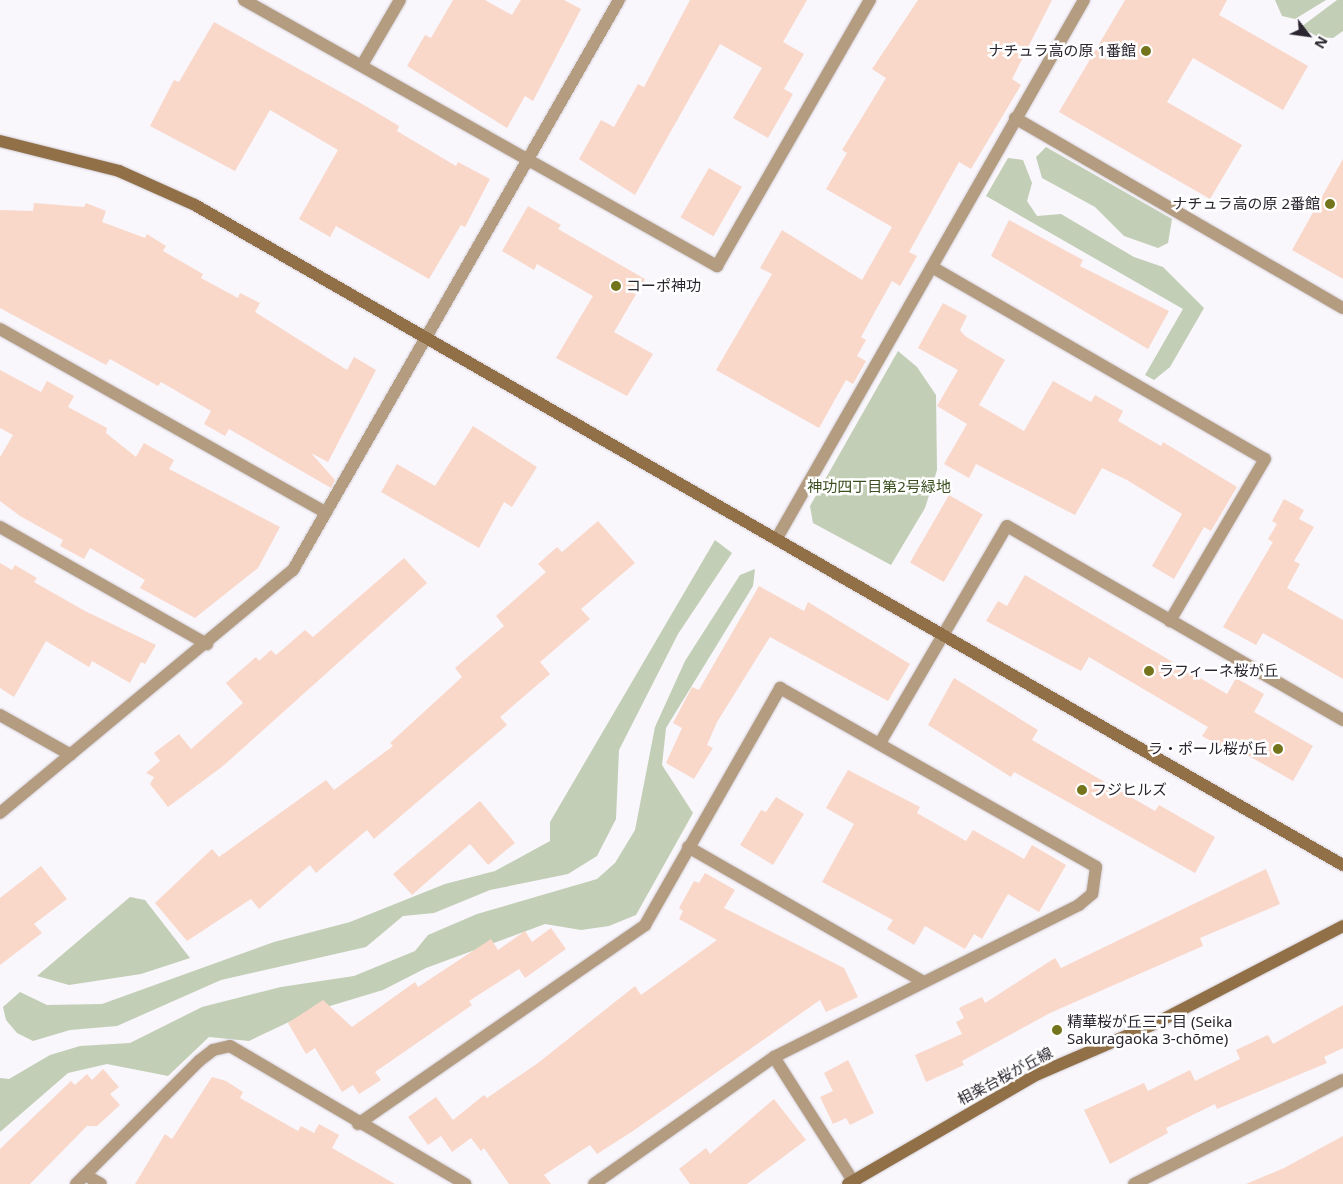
<!DOCTYPE html>
<meta charset="utf-8">
<style>
body{margin:0}
#map{position:relative;width:1343px;height:1184px;overflow:hidden;background:#f9f6fc;font-family:"Noto Sans","Noto Sans JP",sans-serif}
div>[style]{position:absolute}
.green>*{inset:0;background:#c2ceb5}
.building>*{inset:0;background:#f9d8ca;transform-origin:0 0}
.roads{filter:drop-shadow(0 0 1px #d4d0d7) drop-shadow(0 0 1px #d4d0d7)}
.street>*{height:12px;margin:-6px;padding:0 6px;transform-origin:6px;border-radius:6px;background:#b49c81}
.secondary>*{height:12px;margin:-6px;padding:0 6px;transform-origin:6px;border-radius:6px;background:#917047}
.dots>*{width:14px;height:14px;translate:-50% -50%;box-sizing:border-box;border:2px solid #fff;border-radius:50%}
span{translate:-50% -50%;white-space:nowrap;text-align:center;line-height:1.15;-webkit-text-stroke:5px #fff;paint-order:stroke}
.poi-label{font-size:15px;color:#2a252f}
.right{translate:-100% -50%;text-align:right}
.left{translate:0 -50%;text-align:left}
.park-label{font-size:15px;color:#3c4f21}
.street-label{font-size:15px;color:#2a252f}
.north{position:absolute;left:1283px;top:10px;width:50px;height:50px;-webkit-text-stroke:4px #fff;paint-order:stroke;rotate:120deg;font-size:14px;font-weight:700;line-height:20px;text-align:center;color:#2a252f}
.north::after{content:'';display:block;margin:auto;width:18px;height:22px;background:#2a252f;clip-path:polygon(50% 0,100% 100%,50% 72%,0 100%)}
</style>
<div id="map">
<div class="green">
<i style="clip-path:polygon(1275px 0,1326px 0,1295px 19px,1282px 16px)"></i>
<i style="clip-path:polygon(1337px 0,1343px 0,1343px 31px,1333px 38px,1318px 37px,1301px 27px)"></i>
<i style="clip-path:polygon(1046px 147px,1172px 219px,1168px 243px,1158px 248px,1124px 236px,1095px 207px,1042px 178px,1036px 157px)"></i>
<i style="clip-path:polygon(1008px 158px,1023px 160px,1032px 183px,1027px 201px,1037px 216px,1061px 214px,1134px 257px,1163px 267px,1204px 308px,1170px 367px,1154px 380px,1145px 375px,1183px 309px,986px 196px)"></i>
<i style="clip-path:polygon(898px 351px,917px 367px,936px 395px,937px 470px,925px 508px,891px 565px,813px 523px,810px 506px)"></i>
<i style="clip-path:polygon(715px 540px,732px 553px,678px 634px,619px 750px,616px 819px,597px 856px,568px 874px,490px 890px,434px 913px,403px 916px,366px 947px,221px 980px,117px 1026px,70px 1030px,33px 1041px,17px 1033px,6px 1020px,3px 1007px,20px 992px,47px 1005px,102px 1004px,274px 942px,350px 922px,445px 884px,495px 871px,550px 841px,550px 822px)"></i>
<i style="clip-path:polygon(755px 569px,753px 586px,666px 728px,662px 765px,693px 813px,636px 915px,609px 926px,581px 930px,545px 924px,426px 968px,383px 990px,310px 1012px,249px 1041px,209px 1037px,168px 1076px,107px 1064px,68px 1073px,0 1132px,0 1078px,9px 1079px,50px 1055px,80px 1046px,130px 1043px,202px 1007px,281px 987px,354px 976px,415px 951px,428px 935px,477px 914px,597px 879px,615px 863px,635px 830px,655px 727px,685px 661px,740px 575px)"></i>
<i style="clip-path:polygon(130px 897px,145px 900px,190px 958px,141px 974px,69px 985px,37px 976px)"></i>
</div>
<div class="building">
<i style="clip-path:polygon(453px 0,485px 0,512px 15px,521px 0,564px 0,581px 9px,533px 101px,525px 96px,507px 128px,407px 66px,425px 35px,431px 38px)"></i>
<i style="clip-path:polygon(690px 0,807px 0,783px 42px,804px 54px,784px 89px,793px 94px,768px 138px,733px 118px,762px 68px,720px 44px,635px 195px,579px 159px,601px 120px,614px 127px,638px 84px,644px 87px)"></i>
<i style="clip-path:polygon(918px 0,1052px 0,1012px 79px,1021px 85px,971px 169px,959px 162px,909px 252px,917px 256px,900px 286px,892px 281px,861px 337px,866px 340px,857px 356px,866px 361px,853px 384px,846px 380px,819px 428px,716px 370px,772px 274px,760px 268px,782px 230px,862px 280px,892px 227px,826px 189px,847px 153px,842px 150px,886px 78px,872px 69px)"></i>
<i style="clip-path:polygon(1125px 0,1227px 0,1219px 15px,1308px 66px,1283px 110px,1193px 58px,1167px 102px,1242px 145px,1210px 199px,1059px 112px)"></i>
<i style="clip-path:polygon(214px 22px,364px 105px,399px 126px,397px 131px,456px 166px,458px 162px,490px 179px,465px 227px,461px 225px,429px 279px,336px 226px,330px 237px,299px 219px,338px 150px,270px 110px,235px 171px,150px 126px,174px 80px,179px 82px)"></i>
<i style="clip-path:polygon(1343px 159px,1343px 279px,1292px 250px)"></i>
<i style="left:709px;top:168px;width:38px;height:57px;rotate:30deg"></i>
<i style="clip-path:polygon(34px 203px,84px 207px,86px 203px,106px 211px,102px 222px,145px 238px,147px 234px,166px 246px,163px 251px,203px 274px,201px 278px,238px 298px,240px 293px,260px 303px,255px 312px,347px 370px,354px 357px,376px 370px,328px 462px,311px 453px,335px 480px,331px 488px,229px 429px,225px 436px,204px 424px,211px 411px,161px 382px,158px 386px,110px 359px,106px 365px,0 308px,0 210px,33px 211px)"></i>
<i style="clip-path:polygon(528px 206px,561px 225px,558px 229px,645px 279px,614px 332px,653px 354px,627px 396px,556px 358px,593px 296px,537px 264px,534px 270px,502px 251px)"></i>
<i style="clip-path:polygon(1009px 220px,1083px 260px,1080px 266px,1169px 311px,1148px 349px,991px 256px)"></i>
<i style="clip-path:polygon(943px 303px,967px 316px,960px 330px,965px 336px,1005px 360px,979px 405px,1024px 431px,1053px 381px,1091px 402px,1095px 395px,1123px 411px,1118px 421px,1161px 446px,1163px 442px,1237px 487px,1211px 531px,1204px 527px,1174px 579px,1152px 566px,1182px 514px,1127px 480px,1102px 468px,1075px 515px,976px 464px,969px 478px,944px 464px,967px 424px,937px 406px,958px 370px,918px 348px)"></i>
<i style="clip-path:polygon(0 370px,41px 392px,47px 381px,74px 396px,68px 407px,107px 428px,106px 433px,136px 457px,144px 443px,174px 460px,169px 469px,280px 527px,258px 568px,195px 618px,140px 588px,145px 580px,90px 548px,84px 559px,60px 546px,63px 540px,20px 516px,0 501px,0 457px,13px 435px,0 428px)"></i>
<i style="clip-path:polygon(473px 426px,537px 467px,512px 507px,504px 502px,479px 548px,381px 492px,397px 464px,435px 486px)"></i>
<i style="left:949px;top:495px;width:39px;height:78px;rotate:30deg"></i>
<i style="clip-path:polygon(1284px 499px,1304px 510px,1299px 519px,1314px 527px,1294px 561px,1300px 564px,1287px 588px,1343px 620px,1343px 679px,1263px 633px,1256px 645px,1223px 627px,1273px 542px,1268px 539px,1277px 524px,1272px 521px)"></i>
<i style="clip-path:polygon(598px 521px,635px 563px,581px 609px,590px 619px,540px 662px,550px 674px,500px 717px,507px 725px,374px 839px,367px 830px,316px 873px,310px 865px,259px 909px,251px 899px,187px 941px,155px 903px,212px 849px,219px 857px,326px 780px,334px 790px,393px 746px,390px 743px,462px 677px,455px 668px,504px 626px,496px 616px,546px 572px,538px 564px,557px 547px,562px 552px)"></i>
<i style="clip-path:polygon(404px 558px,427px 583px,223px 766px,168px 807px,150px 784px,154px 777px,146px 773px,160px 761px,154px 753px,179px 734px,191px 749px,243px 703px,226px 683px,256px 657px,259px 661px,271px 650px,276px 655px,305px 630px,313px 637px)"></i>
<i style="clip-path:polygon(0 563px,12px 570px,15px 565px,37px 578px,34px 582px,85px 611px,156px 645px,145px 664px,141px 662px,130px 683px,92px 661px,89px 667px,46px 641px,14px 697px,0 688px)"></i>
<i style="clip-path:polygon(1025px 575px,1227px 694px,1236px 678px,1264px 694px,1254px 712px,1313px 746px,1293px 781px,1233px 747px,1230px 752px,1202px 736px,1208px 727px,1089px 657px,1081px 671px,986px 621px,998px 601px,1007px 606px)"></i>
<i style="clip-path:polygon(759px 586px,804px 611px,808px 602px,910px 664px,888px 701px,770px 637px,717px 722px,707px 745px,713px 748px,694px 779px,666px 763px,682px 728px,673px 723px,692px 687px,699px 690px)"></i>
<i style="clip-path:polygon(954px 678px,1038px 730px,1032px 740px,1155px 811px,1159px 805px,1215px 837px,1195px 873px,1014px 772px,1011px 777px,928px 725px)"></i>
<i style="clip-path:polygon(848px 770px,920px 807px,917px 813px,966px 841px,973px 830px,1024px 859px,1032px 845px,1066px 865px,1039px 912px,1008px 894px,982px 939px,974px 934px,965px 949px,925px 926px,914px 945px,887px 929px,893px 920px,822px 882px,854px 824px,826px 808px)"></i>
<i style="clip-path:polygon(776px 797px,804px 814px,773px 865px,740px 845px,761px 810px,766px 812px)"></i>
<i style="clip-path:polygon(480px 801px,515px 843px,488px 865px,470px 844px,412px 895px,393px 874px)"></i>
<i style="clip-path:polygon(41px 866px,67px 899px,34px 924px,42px 933px,0 965px,0 898px)"></i>
<i style="clip-path:polygon(1266px 869px,1280px 904px,1200px 938px,1203px 946px,1050px 1013px,962px 1061px,964px 1065px,926px 1082px,915px 1055px,962px 1034px,956px 1022px,964px 1018px,959px 1008px,982px 997px,985px 1003px,1055px 958px,1061px 968px)"></i>
<i style="clip-path:polygon(705px 873px,735px 890px,724px 908px,844px 968px,858px 997px,826px 1012px,820px 1000px,633px 1131px,597px 1154px,590px 1145px,544px 1175px,551px 1184px,509px 1184px,484px 1148px,481px 1151px,471px 1138px,452px 1152px,441px 1136px,428px 1145px,408px 1117px,436px 1097px,453px 1120px,484px 1095px,487px 1098px,538px 1063px,635px 986px,641px 995px,717px 940px,679px 919px,683px 911px,679px 908px,694px 881px,699px 883px)"></i>
<i style="clip-path:polygon(551px 928px,566px 949px,525px 978px,519px 969px,469px 1001px,472px 1005px,375px 1072px,381px 1080px,359px 1094px,353px 1085px,342px 1092px,315px 1048px,306px 1054px,288px 1023px,323px 1000px,352px 1027px,415px 982px,418px 987px,491px 939px,498px 950px,525px 931px,532px 942px)"></i>
<i style="clip-path:polygon(1343px 1005px,1343px 1048px,1324px 1057px,1327px 1063px,1217px 1109px,1215px 1104px,1166px 1128px,1168px 1133px,1110px 1164px,1084px 1110px,1144px 1083px,1148px 1091px,1190px 1070px,1195px 1081px,1240px 1059px,1236px 1050px,1268px 1035px,1273px 1044px)"></i>
<i style="clip-path:polygon(848px 1060px,874px 1113px,850px 1125px,846px 1118px,833px 1124px,820px 1097px,833px 1091px,824px 1073px)"></i>
<i style="clip-path:polygon(103px 1069px,119px 1087px,110px 1094px,120px 1105px,97px 1126px,87px 1126px,30px 1184px,0 1184px,0 1149px,71px 1081px,75px 1085px,87px 1074px,92px 1080px)"></i>
<i style="clip-path:polygon(212px 1077px,226px 1081px,243px 1092px,240px 1098px,298px 1131px,301px 1126px,314px 1133px,319px 1124px,339px 1135px,332px 1148px,395px 1184px,135px 1184px,165px 1134px,172px 1139px)"></i>
<i style="clip-path:polygon(774px 1099px,806px 1140px,747px 1184px,690px 1184px,679px 1169px,706px 1148px,710px 1154px)"></i>
<i style="clip-path:polygon(1343px 1136px,1343px 1184px,1246px 1184px,1284px 1168px)"></i>
</div>
<div class="roads">
<div class="street">
<i style="left:244px;top:0;width:543px;rotate:29.35deg"></i>
<i style="left:717px;top:266px;width:307px;rotate:-60.1deg"></i>
<i style="left:362px;top:65px;width:75px;rotate:-59.7deg"></i>
<i style="left:1015px;top:118px;width:379px;rotate:30.1deg"></i>
<i style="left:932px;top:267px;width:384px;rotate:30deg"></i>
<i style="left:1265px;top:459px;width:188px;rotate:120.4deg"></i>
<i style="left:0;top:329px;width:374px;rotate:29.4deg"></i>
<i style="left:0;top:527px;width:238px;rotate:29.5deg"></i>
<i style="left:777px;top:538px;width:619px;rotate:-60.29deg"></i>
<i style="left:0;top:715px;width:81px;rotate:29.4deg"></i>
<i style="left:880px;top:743px;width:251px;rotate:-59.7deg"></i>
<i style="left:1007px;top:526px;width:388px;rotate:30deg"></i>
<i style="left:0;top:813px;width:381px;rotate:-39.7deg"></i>
<i style="left:293px;top:570px;width:657px;rotate:-60.23deg"></i>
<i style="left:688px;top:847px;width:270px;rotate:29.8deg"></i>
<i style="left:774px;top:1057px;width:151px;rotate:57.5deg"></i>
<i style="left:358px;top:1124px;width:349px;rotate:-34.7deg"></i>
<i style="left:645px;top:925px;width:273px;rotate:-60.3deg"></i>
<i style="left:780px;top:688px;width:363px;rotate:29.5deg"></i>
<i style="left:1096px;top:867px;width:27px;rotate:98deg"></i>
<i style="left:1092px;top:894px;width:17px;rotate:140deg"></i>
<i style="left:1079px;top:905px;width:341px;rotate:153.5deg"></i>
<i style="left:774px;top:1057px;width:220px;rotate:144.8deg"></i>
<i style="left:85px;top:1175px;width:18px;rotate:29deg"></i>
<i style="left:76px;top:1184px;width:174px;rotate:-45deg"></i>
<i style="left:199px;top:1061px;width:18px;rotate:-38deg"></i>
<i style="left:213px;top:1050px;width:17px;rotate:-13deg"></i>
<i style="left:230px;top:1046px;width:273px;rotate:30.4deg"></i>
<i style="left:1134px;top:1184px;width:233px;rotate:-26.5deg"></i>
</div>
<div class="secondary">
<i style="left:0;top:141px;width:123px;rotate:14.1deg"></i>
<i style="left:119px;top:171px;width:83px;rotate:24.1deg"></i>
<i style="left:195px;top:205px;width:1324px;rotate:29.9deg"></i>
<i style="left:848px;top:1184px;width:220px;rotate:-30.1deg"></i>
<i style="left:1038px;top:1074px;width:126px;rotate:-23.3deg"></i>
<i style="left:1154px;top:1024px;width:213px;rotate:-27.4deg"></i>
</div>
</div>
<div class="dots">
<i style="left:1146px;top:51px;background:#73741b"></i>
<i style="left:1330px;top:204px;background:#73741b"></i>
<i style="left:616px;top:286px;background:#73741b"></i>
<i style="left:1149px;top:671px;background:#73741b"></i>
<i style="left:1278px;top:749px;background:#73741b"></i>
<i style="left:1082px;top:790px;background:#73741b"></i>
<i style="left:1057px;top:1030px;background:#73741b"></i>
</div>
<div class="poi-label">
<span class="right" style="left:1136px;top:51px">ナチュラ高の原 1番館</span>
<span class="right" style="left:1320px;top:204px">ナチュラ高の原 2番館</span>
<span class="left" style="left:626px;top:286px">コーポ神功</span>
<span class="left" style="left:1159px;top:671px">ラフィーネ桜が丘</span>
<span class="right" style="left:1268px;top:749px">ラ・ポール桜が丘</span>
<span class="left" style="left:1092px;top:790px">フジヒルズ</span>
<span class="left" style="left:1067px;top:1030px">精華桜が丘三丁目 (Seika<br>Sakuragaoka 3-chōme)</span>
</div>
<div class="park-label">
<span style="left:879px;top:487px">神功四丁目第2号緑地</span>
</div>
<div class="street-label">
<span style="left:1005px;top:1076px;rotate:-28deg">相楽台桜が丘線</span>
</div>
<div class="north">N</div>
</div>
